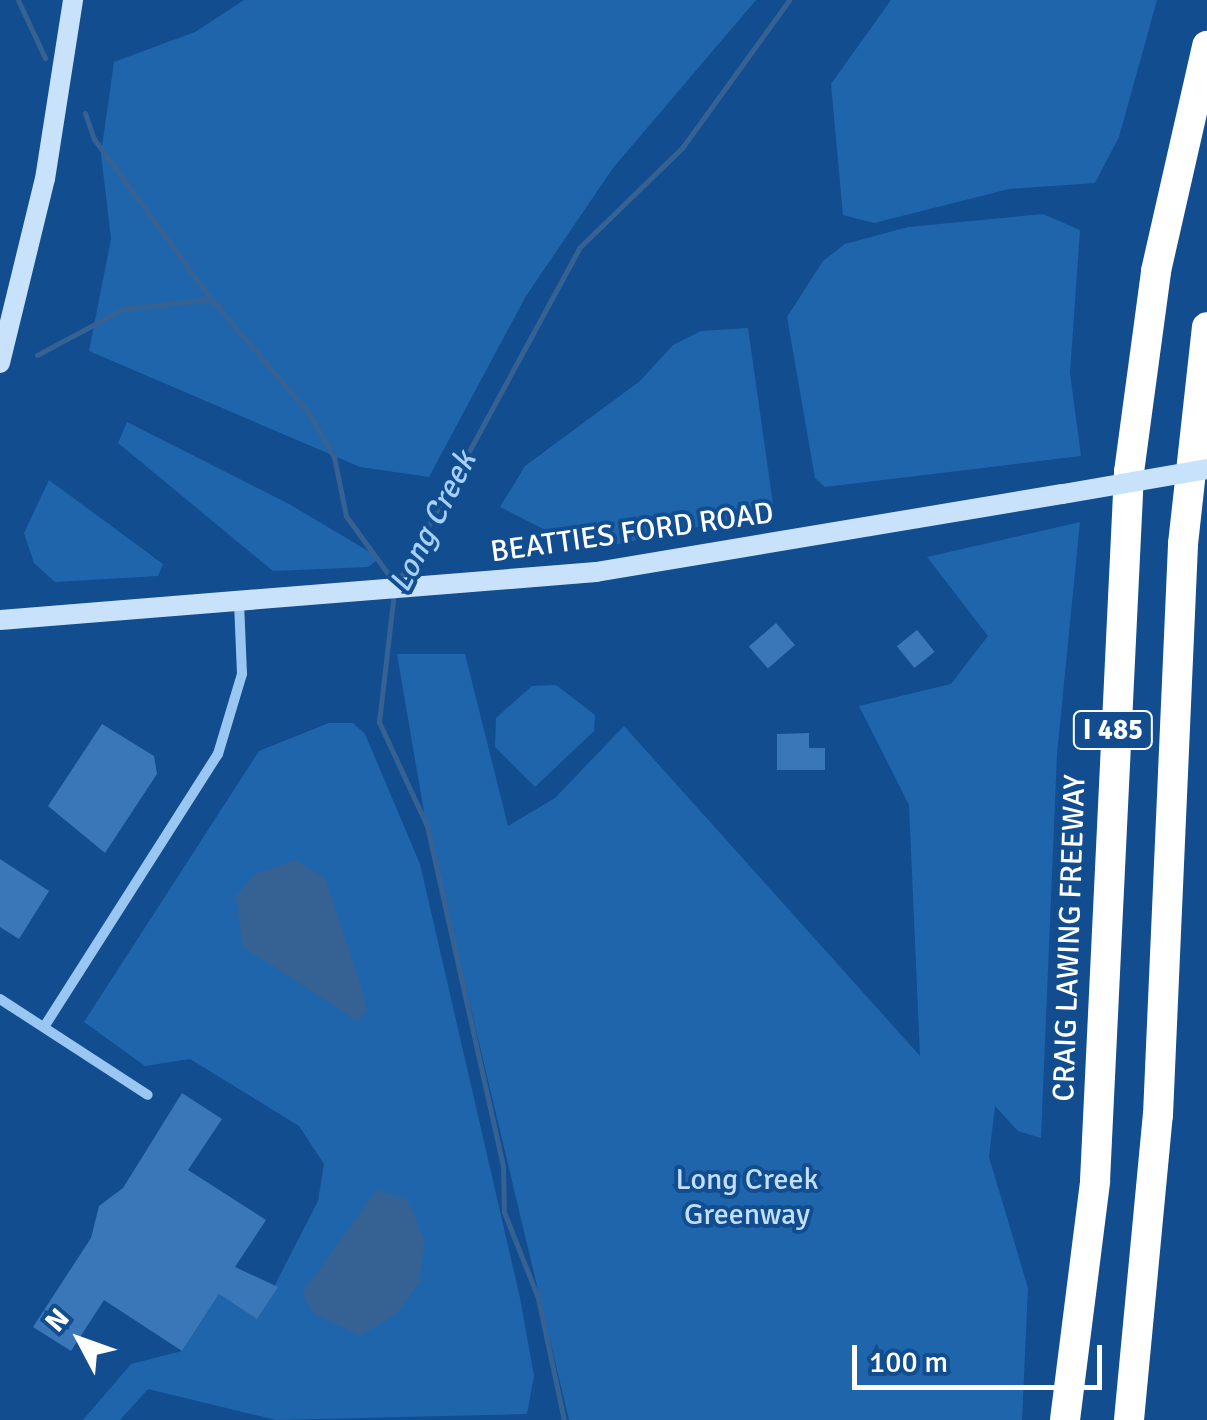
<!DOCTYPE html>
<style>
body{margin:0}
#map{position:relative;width:1207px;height:1420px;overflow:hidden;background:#114d8f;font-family:Signika,sans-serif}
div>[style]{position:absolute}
.green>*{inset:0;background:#1f65ac}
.water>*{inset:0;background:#366293}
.stream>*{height:5px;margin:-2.5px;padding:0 2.5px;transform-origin:2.5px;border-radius:2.5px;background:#366293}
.building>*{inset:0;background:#3977b9;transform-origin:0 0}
.street>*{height:10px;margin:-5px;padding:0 5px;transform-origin:5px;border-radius:5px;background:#9ac6f2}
.secondary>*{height:20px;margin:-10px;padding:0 10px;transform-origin:10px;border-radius:10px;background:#c9e2fc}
.highway>*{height:30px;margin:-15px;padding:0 15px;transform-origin:15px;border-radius:15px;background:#fff}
.secondary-bridge>*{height:20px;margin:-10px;padding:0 10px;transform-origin:10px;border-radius:10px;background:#c9e2fc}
span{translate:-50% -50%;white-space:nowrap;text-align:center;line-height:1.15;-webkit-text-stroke:8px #114d8f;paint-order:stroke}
.shield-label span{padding:2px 8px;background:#114d8f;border:2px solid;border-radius:8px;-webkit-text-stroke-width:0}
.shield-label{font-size:28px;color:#fff;font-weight:700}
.street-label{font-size:30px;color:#fff}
.park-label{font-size:30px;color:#c2dffd}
.water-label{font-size:32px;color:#a6d0f9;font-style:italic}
.north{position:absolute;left:30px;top:1290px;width:100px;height:100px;-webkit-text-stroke:8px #114d8f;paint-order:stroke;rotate:311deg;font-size:28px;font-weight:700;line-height:40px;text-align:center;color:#fff}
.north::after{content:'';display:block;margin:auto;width:35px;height:45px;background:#fff;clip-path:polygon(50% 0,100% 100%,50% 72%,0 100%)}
.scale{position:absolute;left:852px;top:1345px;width:250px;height:45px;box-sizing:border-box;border:5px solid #fff;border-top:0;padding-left:12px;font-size:30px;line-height:35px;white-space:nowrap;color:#fff;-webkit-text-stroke:8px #114d8f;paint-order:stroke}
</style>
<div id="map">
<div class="green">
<i style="clip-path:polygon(244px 0,756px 0,613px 168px,526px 296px,429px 477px,360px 467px,89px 351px,111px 239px,101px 154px,114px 62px,195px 32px)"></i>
<i style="clip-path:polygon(891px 0,1157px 0,1119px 137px,1095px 183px,1009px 189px,874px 223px,843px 215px,831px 84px)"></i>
<i style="clip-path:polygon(1043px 214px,1080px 230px,1070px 373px,1081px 456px,825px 487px,815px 478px,787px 317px,823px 261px,845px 244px,908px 227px)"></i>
<i style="clip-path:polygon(748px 328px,774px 511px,609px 546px,563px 539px,500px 507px,525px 466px,640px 381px,673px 345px,701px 331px)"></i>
<i style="clip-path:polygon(127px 422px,289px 504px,380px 558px,368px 567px,273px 571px,118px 443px)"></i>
<i style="clip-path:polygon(49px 480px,163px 564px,158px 576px,55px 582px,34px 563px,24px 533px)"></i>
<i style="clip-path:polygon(1080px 522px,1057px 754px,1041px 1138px,1018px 1131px,995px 1106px,989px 1157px,1028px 1288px,1022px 1420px,569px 1420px,424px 812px,397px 654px,465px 654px,508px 826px,555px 798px,624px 726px,920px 1056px,909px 805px,859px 706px,951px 684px,988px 636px,927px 557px)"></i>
<i style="clip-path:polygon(556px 685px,595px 715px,594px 731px,535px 787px,495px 747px,496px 718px,532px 686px)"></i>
<i style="clip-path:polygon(329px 723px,353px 723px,365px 734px,420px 864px,520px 1298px,534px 1376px,527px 1414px,276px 1420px,148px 1389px,120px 1420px,83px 1420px,131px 1364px,182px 1351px,219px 1294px,258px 1318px,318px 1201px,324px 1164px,299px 1126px,190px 1059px,145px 1066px,84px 1022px,259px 751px)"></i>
</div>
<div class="water">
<i style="clip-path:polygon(295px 860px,325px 878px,361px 986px,367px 1011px,358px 1021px,243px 947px,236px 896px,255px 874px)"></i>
<i style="clip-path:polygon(377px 1190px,407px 1200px,425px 1241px,419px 1282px,398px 1313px,360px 1336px,313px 1313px,302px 1293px)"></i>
</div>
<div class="stream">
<i style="left:18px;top:0;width:64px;rotate:65deg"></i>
<i style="left:85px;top:113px;width:28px;rotate:71deg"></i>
<i style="left:94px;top:139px;width:198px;rotate:53.8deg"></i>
<i style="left:211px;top:299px;width:149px;rotate:49.4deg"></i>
<i style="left:308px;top:412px;width:52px;rotate:60deg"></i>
<i style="left:334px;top:457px;width:60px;rotate:78.5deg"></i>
<i style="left:346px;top:516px;width:82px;rotate:54deg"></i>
<i style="left:37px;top:355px;width:98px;rotate:-28.1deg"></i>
<i style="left:123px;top:309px;width:89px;rotate:-6.5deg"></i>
<i style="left:398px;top:582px;width:380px;rotate:-61.5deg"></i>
<i style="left:579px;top:248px;width:144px;rotate:-44.2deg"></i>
<i style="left:682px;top:148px;width:183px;rotate:-54.1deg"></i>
<i style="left:394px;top:592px;width:131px;rotate:96.6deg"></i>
<i style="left:379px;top:722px;width:115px;rotate:65.2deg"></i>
<i style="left:427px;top:826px;width:348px;rotate:77.4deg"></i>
<i style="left:503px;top:1166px;width:46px;rotate:88.8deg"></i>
<i style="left:504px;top:1212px;width:92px;rotate:68.4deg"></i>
<i style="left:538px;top:1298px;width:125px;rotate:78deg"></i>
</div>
<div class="building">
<i style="left:776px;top:623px;width:29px;height:36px;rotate:49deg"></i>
<i style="left:917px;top:630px;width:28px;height:26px;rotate:51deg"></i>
<i style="clip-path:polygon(102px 724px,154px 756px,157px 774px,105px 853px,48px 806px)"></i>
<i style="clip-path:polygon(809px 733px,809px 748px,825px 748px,825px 770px,777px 770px,777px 734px)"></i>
<i style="clip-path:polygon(0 859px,49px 891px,19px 939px,0 927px)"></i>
<i style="clip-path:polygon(182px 1093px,222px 1119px,188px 1170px,266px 1220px,235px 1267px,278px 1287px,257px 1319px,219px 1294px,182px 1351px,104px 1300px,71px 1351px,33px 1327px,91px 1238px,99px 1206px,123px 1188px)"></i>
</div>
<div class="street">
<i style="left:0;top:999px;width:176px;rotate:33deg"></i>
<i style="left:44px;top:1027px;width:324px;rotate:-57.5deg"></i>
<i style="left:218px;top:754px;width:84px;rotate:-73.3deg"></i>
<i style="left:242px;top:674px;width:73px;rotate:-92.4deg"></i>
</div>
<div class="secondary">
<i style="left:0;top:363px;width:189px;rotate:-76.3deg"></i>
<i style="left:45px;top:179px;width:181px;rotate:-81.1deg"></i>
<i style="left:0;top:620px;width:598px;rotate:-4.6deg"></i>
<i style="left:596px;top:572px;width:473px;rotate:-9.5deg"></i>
</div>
<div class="highway">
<i style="left:1065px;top:1420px;width:241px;rotate:-82.8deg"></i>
<i style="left:1095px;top:1181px;width:710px;rotate:-87.25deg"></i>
<i style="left:1129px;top:472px;width:203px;rotate:-82.3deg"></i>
<i style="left:1156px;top:271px;width:231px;rotate:-77.2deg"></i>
<i style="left:1129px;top:1420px;width:306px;rotate:-84.6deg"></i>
<i style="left:1158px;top:1115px;width:572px;rotate:-87.49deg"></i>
<i style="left:1183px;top:544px;width:218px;rotate:-83.7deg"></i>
</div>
<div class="secondary-bridge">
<i style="left:1063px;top:494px;width:146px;rotate:-9.8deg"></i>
</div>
<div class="shield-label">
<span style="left:1113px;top:730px">I 485</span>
</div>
<div class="street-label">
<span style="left:632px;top:533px;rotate:-8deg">BEATTIES FORD ROAD</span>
<span style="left:1070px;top:938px;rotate:-88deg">CRAIG LAWING FREEWAY</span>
</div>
<div class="park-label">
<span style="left:747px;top:1197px">Long Creek<br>Greenway</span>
</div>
<div class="water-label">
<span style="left:433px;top:522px;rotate:-63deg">Long Creek</span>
</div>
<div class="north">N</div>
<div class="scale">100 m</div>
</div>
